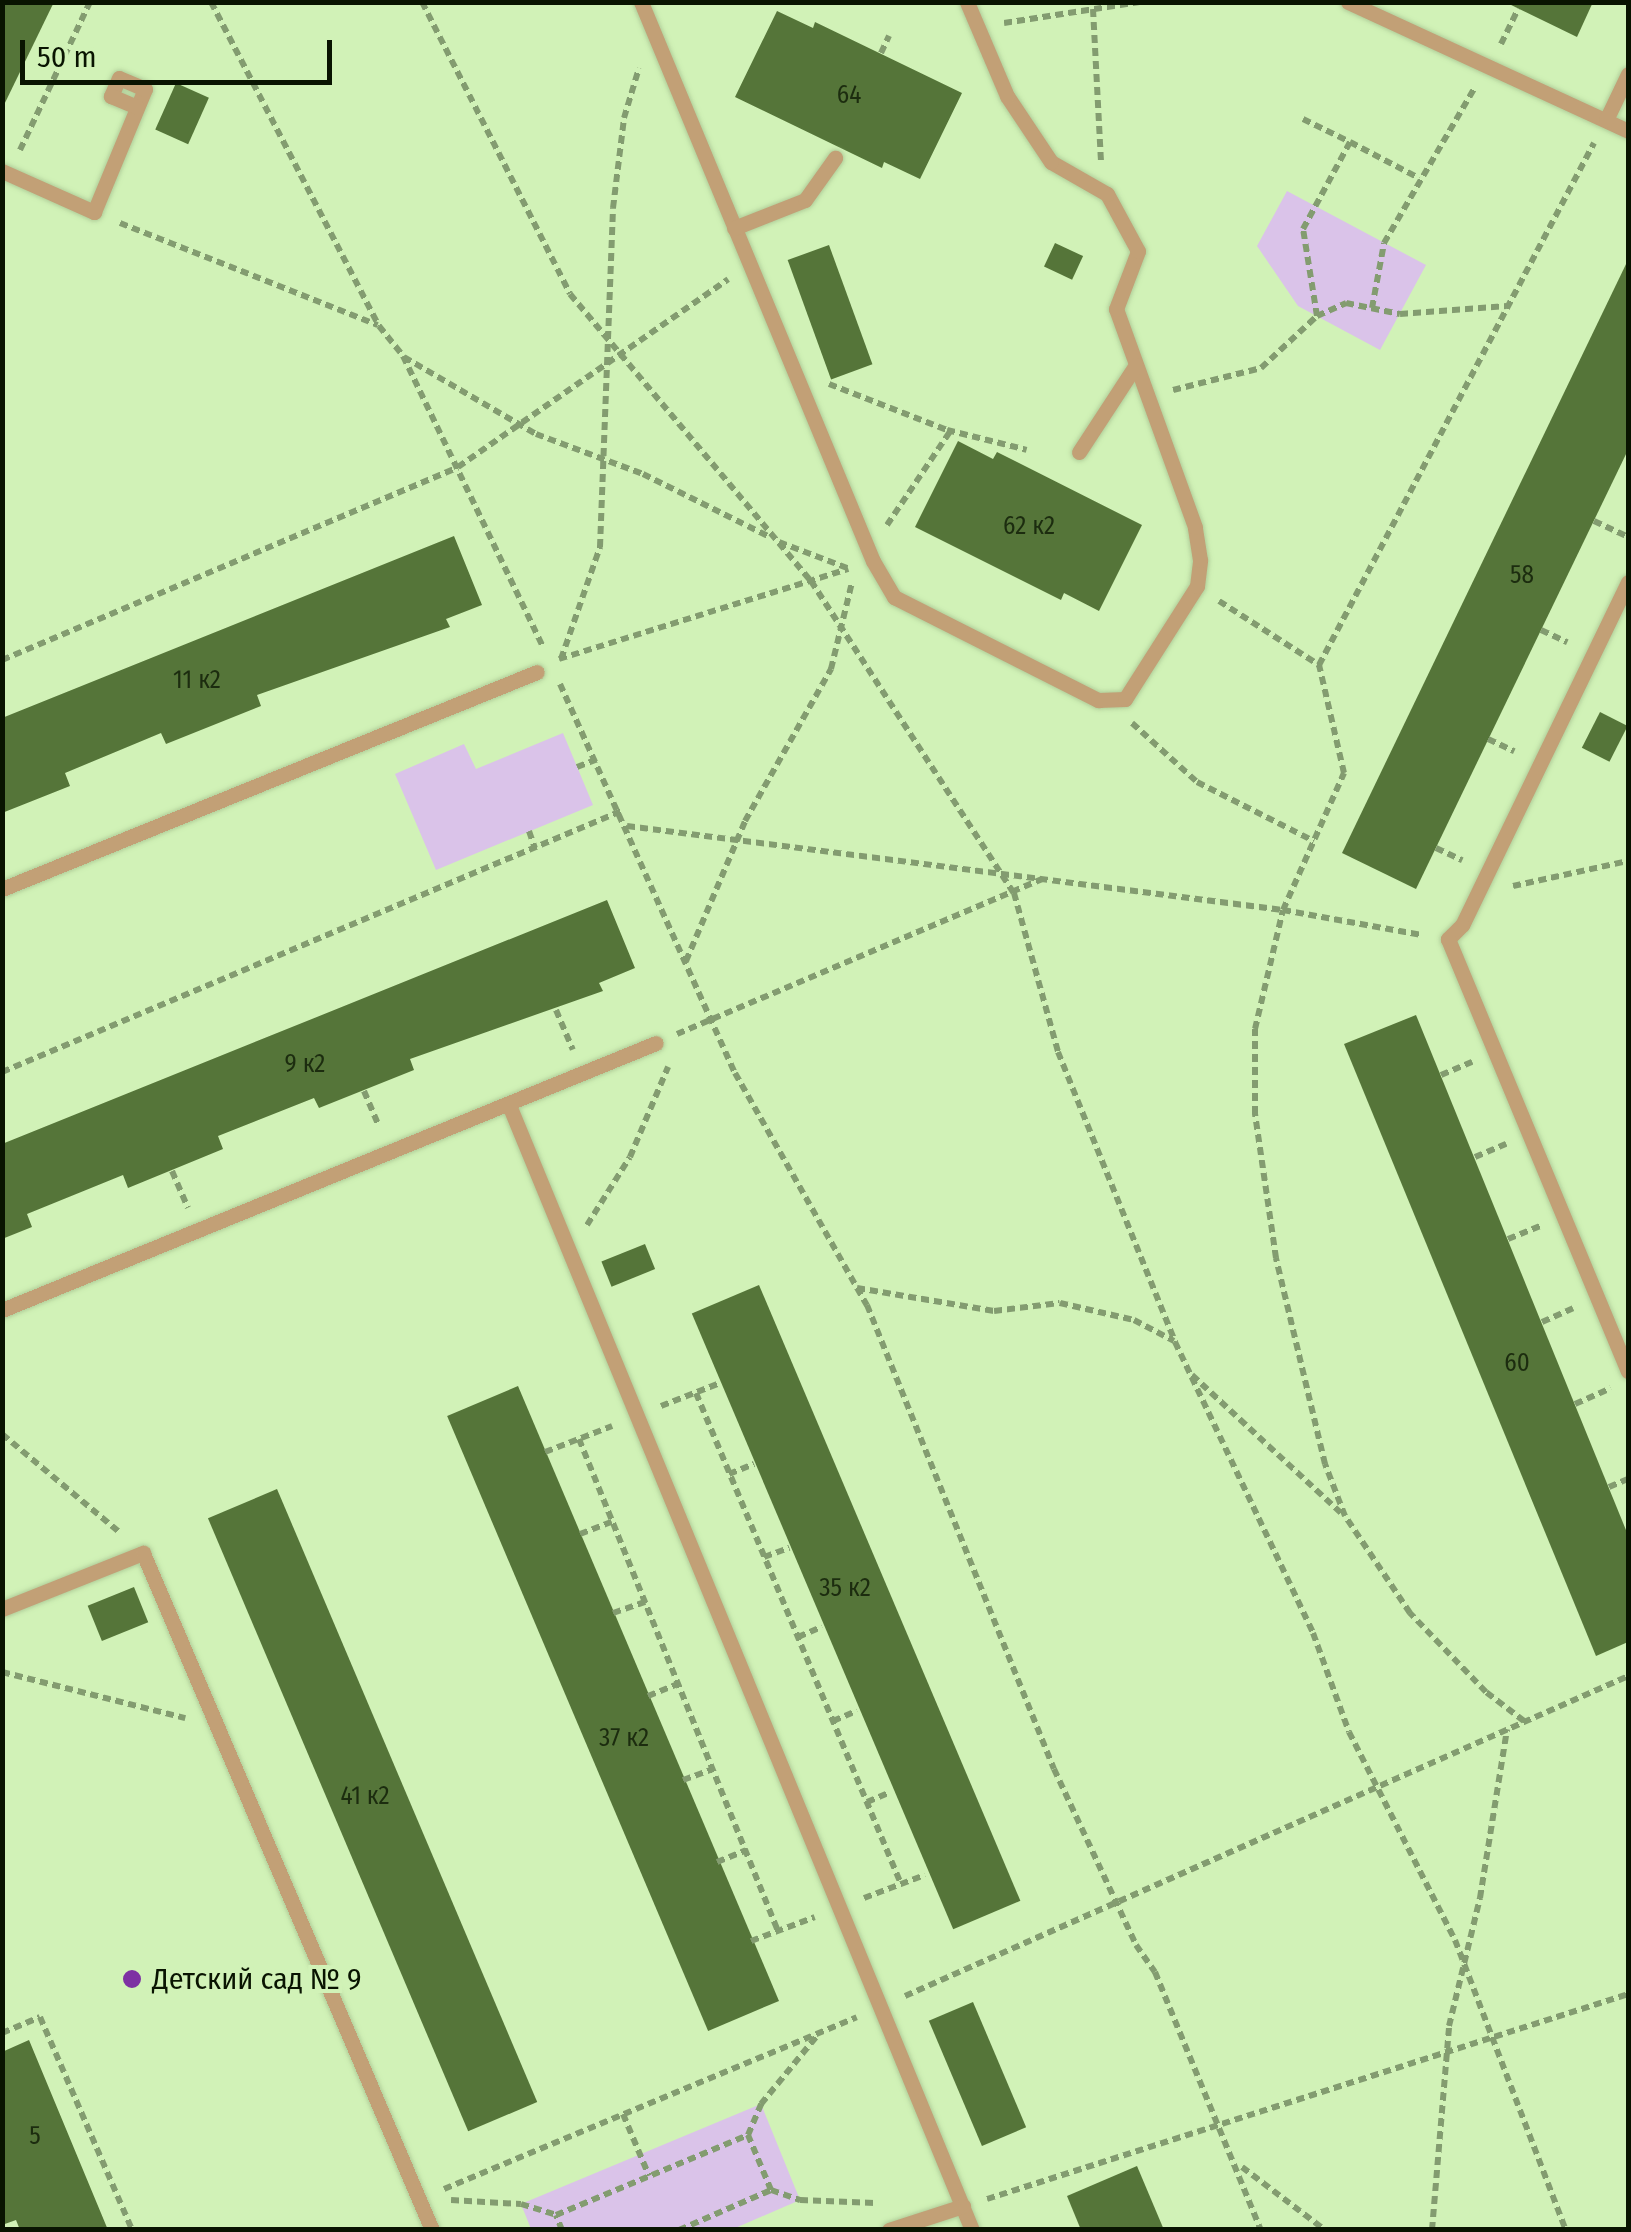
<!DOCTYPE html>
<meta charset="utf-8">
<style>
body{margin:0}
#map{position:relative;width:1631px;height:2232px;overflow:hidden;background:#d1f2b7;font-family:"Fira Sans Condensed",sans-serif}
div>[style]{position:absolute}
.green>*{inset:0;background:#dac3e9}
.building>*{inset:0;background:#557539;transform-origin:0 0}
.path>*{height:6px;margin-top:-3px;transform-origin:0;background:repeating-linear-gradient(90deg,#839c70 0 8px,transparent 0 13px)}
.roads{filter:drop-shadow(0 0 2px #b1ce9a) drop-shadow(0 0 2px #b1ce9a)}
.service>*{height:15px;margin:-7.5px;padding:0 7.5px;transform-origin:7.5px;border-radius:7.5px;background:#c2a076}
.dots>*{width:28px;height:28px;translate:-50% -50%;box-sizing:border-box;border:5px solid #d1f2b7;border-radius:50%}
span{translate:-50% -50%;white-space:nowrap;text-align:center;line-height:1.15;-webkit-text-stroke:8px #d1f2b7;paint-order:stroke}
.number-label{font-size:25px;color:#1c2c0f}
.number-label span{-webkit-text-stroke-width:0}
.poi-label{font-size:30px;color:#091401}
.left{translate:0 -50%;text-align:left}
.frame{position:absolute;inset:0;border:5px solid #091401;pointer-events:none}
.scale{position:absolute;left:20px;top:40px;width:312px;height:45px;box-sizing:border-box;border:5px solid #091401;border-top:0;padding-left:12px;font-size:30px;line-height:35px;white-space:nowrap;color:#091401;-webkit-text-stroke:8px #d1f2b7;paint-order:stroke}
</style>
<div id="map">
<div class="green">
<i style="clip-path:polygon(1287px 191px,1426px 265px,1380px 350px,1298px 306px,1257px 246px)"></i>
<i style="clip-path:polygon(563px 733px,593px 805px,436px 870px,395px 774px,464px 744px,476px 769px)"></i>
<i style="clip-path:polygon(761px 2104px,800px 2200px,733px 2229px,531px 2229px,521px 2204px)"></i>
</div>
<div class="building">
<i style="clip-path:polygon(2px 2px,54px 2px,2px 109px)"></i>
<i style="clip-path:polygon(1505px 2px,1593px 2px,1577px 37px)"></i>
<i style="clip-path:polygon(777px 11px,813px 28px,815px 22px,962px 93px,920px 179px,884px 162px,882px 168px,735px 97px)"></i>
<i style="left:176px;top:83px;width:36px;height:51px;rotate:24deg"></i>
<i style="left:1055px;top:243px;width:31px;height:26px;rotate:25deg"></i>
<i style="left:829px;top:245px;width:127px;height:44px;rotate:70deg"></i>
<i style="clip-path:polygon(1628px 260px,1628px 450px,1416px 889px,1342px 853px)"></i>
<i style="clip-path:polygon(958px 441px,993px 459px,997px 452px,1142px 525px,1099px 611px,1064px 593px,1061px 600px,915px 527px)"></i>
<i style="clip-path:polygon(454px 536px,482px 605px,446px 619px,450px 627px,257px 695px,261px 706px,166px 744px,161px 733px,65px 773px,70px 786px,2px 813px,2px 718px)"></i>
<i style="left:1600px;top:712px;width:31px;height:40px;rotate:27deg"></i>
<i style="clip-path:polygon(607px 900px,635px 968px,599px 983px,603px 991px,410px 1059px,414px 1070px,319px 1108px,314px 1098px,218px 1136px,223px 1149px,128px 1188px,123px 1175px,27px 1214px,32px 1227px,2px 1239px,2px 1144px)"></i>
<i style="clip-path:polygon(1416px 1015px,1628px 1535px,1628px 1642px,1596px 1656px,1344px 1044px)"></i>
<i style="left:645px;top:1244px;width:27px;height:47px;rotate:68deg"></i>
<i style="left:759px;top:1285px;width:669px;height:73px;rotate:67deg"></i>
<i style="left:518px;top:1386px;width:668px;height:77px;rotate:67deg"></i>
<i style="left:277px;top:1489px;width:666px;height:75px;rotate:67deg"></i>
<i style="left:134px;top:1587px;width:38px;height:50px;rotate:68deg"></i>
<i style="left:973px;top:2002px;width:136px;height:48px;rotate:67deg"></i>
<i style="clip-path:polygon(29px 2040px,108px 2230px,20px 2230px,16px 2220px,2px 2225px,2px 2052px)"></i>
<i style="clip-path:polygon(1137px 2166px,1164px 2230px,1081px 2230px,1067px 2196px)"></i>
</div>
<div class="path">
<i style="left:211px;top:2px;width:365px;rotate:62.6deg"></i>
<i style="left:379px;top:326px;width:38px;rotate:51deg"></i>
<i style="left:403px;top:356px;width:321px;rotate:64.3deg"></i>
<i style="left:422px;top:2px;width:327px;rotate:63.1deg"></i>
<i style="left:570px;top:294px;width:375px;rotate:50deg"></i>
<i style="left:811px;top:581px;width:372px;rotate:57deg"></i>
<i style="left:1014px;top:893px;width:165px;rotate:74.5deg"></i>
<i style="left:1058px;top:1052px;width:313px;rotate:68deg"></i>
<i style="left:1175px;top:1342px;width:322px;rotate:64.6deg"></i>
<i style="left:1313px;top:1633px;width:105px;rotate:70deg"></i>
<i style="left:1349px;top:1732px;width:233px;rotate:63deg"></i>
<i style="left:1455px;top:1940px;width:311px;rotate:69.1deg"></i>
<i style="left:1093px;top:9px;width:153px;rotate:87deg"></i>
<i style="left:1004px;top:23px;width:137px;rotate:-8.8deg"></i>
<i style="left:1501px;top:44px;width:39px;rotate:-64deg"></i>
<i style="left:881px;top:53px;width:19px;rotate:-65deg"></i>
<i style="left:1303px;top:119px;width:52px;rotate:26.1deg"></i>
<i style="left:20px;top:150px;width:164px;rotate:-64.7deg"></i>
<i style="left:120px;top:223px;width:277px;rotate:21.6deg"></i>
<i style="left:1372px;top:308px;width:66px;rotate:-79.5deg"></i>
<i style="left:1384px;top:243px;width:178px;rotate:-59.7deg"></i>
<i style="left:1317px;top:316px;width:88px;rotate:-99.1deg"></i>
<i style="left:1303px;top:229px;width:99px;rotate:-61.6deg"></i>
<i style="left:1350px;top:142px;width:78px;rotate:27.6deg"></i>
<i style="left:404px;top:357px;width:153px;rotate:30.3deg"></i>
<i style="left:536px;top:434px;width:114px;rotate:20.5deg"></i>
<i style="left:643px;top:474px;width:140px;rotate:26.4deg"></i>
<i style="left:829px;top:384px;width:127px;rotate:21.3deg"></i>
<i style="left:947px;top:430px;width:82px;rotate:14deg"></i>
<i style="left:1173px;top:390px;width:91px;rotate:-14deg"></i>
<i style="left:1261px;top:368px;width:76px;rotate:-42.9deg"></i>
<i style="left:1317px;top:316px;width:32px;rotate:-24deg"></i>
<i style="left:1346px;top:303px;width:55px;rotate:11.5deg"></i>
<i style="left:1400px;top:314px;width:107px;rotate:-4.3deg"></i>
<i style="left:1594px;top:521px;width:38px;rotate:25deg"></i>
<i style="left:887px;top:525px;width:115px;rotate:-56deg"></i>
<i style="left:779px;top:542px;width:73px;rotate:20.9deg"></i>
<i style="left:1219px;top:601px;width:119px;rotate:32.6deg"></i>
<i style="left:1541px;top:630px;width:29px;rotate:25deg"></i>
<i style="left:559px;top:659px;width:303px;rotate:-17.3deg"></i>
<i style="left:561px;top:659px;width:119px;rotate:-70.8deg"></i>
<i style="left:600px;top:547px;width:339px;rotate:-87.8deg"></i>
<i style="left:613px;top:208px;width:91px;rotate:-83deg"></i>
<i style="left:624px;top:118px;width:52px;rotate:-73.3deg"></i>
<i style="left:2px;top:660px;width:495px;rotate:-22.9deg"></i>
<i style="left:458px;top:467px;width:329px;rotate:-34.8deg"></i>
<i style="left:560px;top:684px;width:427px;rotate:65.8deg"></i>
<i style="left:735px;top:1073px;width:267px;rotate:60.4deg"></i>
<i style="left:867px;top:1305px;width:500px;rotate:68.05deg"></i>
<i style="left:1054px;top:1769px;width:194px;rotate:65deg"></i>
<i style="left:1136px;top:1945px;width:33px;rotate:55deg"></i>
<i style="left:1155px;top:1972px;width:279px;rotate:67.7deg"></i>
<i style="left:1132px;top:723px;width:88px;rotate:42.2deg"></i>
<i style="left:1197px;top:782px;width:131px;rotate:26.8deg"></i>
<i style="left:1488px;top:739px;width:29px;rotate:25deg"></i>
<i style="left:577px;top:767px;width:22px;rotate:-21deg"></i>
<i style="left:627px;top:826px;width:661px;rotate:7.3deg"></i>
<i style="left:1283px;top:910px;width:141px;rotate:10.2deg"></i>
<i style="left:529px;top:831px;width:18px;rotate:71deg"></i>
<i style="left:1436px;top:848px;width:29px;rotate:25deg"></i>
<i style="left:1513px;top:886px;width:118px;rotate:-12.3deg"></i>
<i style="left:686px;top:961px;width:152px;rotate:-67.1deg"></i>
<i style="left:745px;top:821px;width:175px;rotate:-60.5deg"></i>
<i style="left:831px;top:669px;width:89px;rotate:-76.4deg"></i>
<i style="left:556px;top:1010px;width:43px;rotate:67deg"></i>
<i style="left:677px;top:1034px;width:397px;rotate:-23deg"></i>
<i style="left:2px;top:1072px;width:672px;rotate:-22.86deg"></i>
<i style="left:1441px;top:1075px;width:34px;rotate:-23deg"></i>
<i style="left:364px;top:1091px;width:38px;rotate:67deg"></i>
<i style="left:1475px;top:1157px;width:34px;rotate:-23deg"></i>
<i style="left:172px;top:1171px;width:40px;rotate:66.6deg"></i>
<i style="left:587px;top:1225px;width:80px;rotate:-57.7deg"></i>
<i style="left:630px;top:1157px;width:98px;rotate:-67.1deg"></i>
<i style="left:1508px;top:1239px;width:35px;rotate:-22deg"></i>
<i style="left:857px;top:1288px;width:139px;rotate:9.5deg"></i>
<i style="left:994px;top:1311px;width:66px;rotate:-6.9deg"></i>
<i style="left:1060px;top:1303px;width:76px;rotate:12.9deg"></i>
<i style="left:1134px;top:1320px;width:45px;rotate:27.7deg"></i>
<i style="left:1542px;top:1322px;width:34px;rotate:-24deg"></i>
<i style="left:1192px;top:1375px;width:207px;rotate:42.8deg"></i>
<i style="left:696px;top:1393px;width:532px;rotate:67.34deg"></i>
<i style="left:1575px;top:1404px;width:39px;rotate:-24deg"></i>
<i style="left:661px;top:1406px;width:63px;rotate:-21.3deg"></i>
<i style="left:2px;top:1434px;width:153px;rotate:39.9deg"></i>
<i style="left:579px;top:1439px;width:531px;rotate:67.98deg"></i>
<i style="left:545px;top:1452px;width:72px;rotate:-21.2deg"></i>
<i style="left:729px;top:1474px;width:27px;rotate:-22deg"></i>
<i style="left:1609px;top:1487px;width:21px;rotate:-23deg"></i>
<i style="left:580px;top:1534px;width:34px;rotate:-21deg"></i>
<i style="left:764px;top:1557px;width:27px;rotate:-20deg"></i>
<i style="left:613px;top:1613px;width:34px;rotate:-19deg"></i>
<i style="left:798px;top:1637px;width:26px;rotate:-23deg"></i>
<i style="left:2px;top:1672px;width:189px;rotate:14.1deg"></i>
<i style="left:648px;top:1696px;width:32px;rotate:-22deg"></i>
<i style="left:833px;top:1721px;width:26px;rotate:-23deg"></i>
<i style="left:1524px;top:1721px;width:48px;rotate:-142.7deg"></i>
<i style="left:1486px;top:1692px;width:110px;rotate:-133.9deg"></i>
<i style="left:1410px;top:1613px;width:117px;rotate:-123.8deg"></i>
<i style="left:1345px;top:1516px;width:56px;rotate:-111deg"></i>
<i style="left:1325px;top:1464px;width:212px;rotate:-103.4deg"></i>
<i style="left:1276px;top:1258px;width:146px;rotate:-98.3deg"></i>
<i style="left:1255px;top:1114px;width:85px;rotate:-90deg"></i>
<i style="left:1255px;top:1029px;width:122px;rotate:-76.8deg"></i>
<i style="left:1283px;top:910px;width:150px;rotate:-66deg"></i>
<i style="left:1344px;top:773px;width:111px;rotate:-103deg"></i>
<i style="left:1319px;top:665px;width:590px;rotate:-62.22deg"></i>
<i style="left:683px;top:1780px;width:32px;rotate:-20deg"></i>
<i style="left:867px;top:1802px;width:25px;rotate:-23deg"></i>
<i style="left:717px;top:1862px;width:31px;rotate:-22deg"></i>
<i style="left:864px;top:1898px;width:65px;rotate:-20.7deg"></i>
<i style="left:751px;top:1941px;width:68px;rotate:-20.6deg"></i>
<i style="left:905px;top:1996px;width:791px;rotate:-23.87deg"></i>
<i style="left:2px;top:2033px;width:41px;rotate:-22.8deg"></i>
<i style="left:40px;top:2017px;width:232px;rotate:66.6deg"></i>
<i style="left:623px;top:2114px;width:67px;rotate:67.2deg"></i>
<i style="left:1242px;top:2167px;width:104px;rotate:37.2deg"></i>
<i style="left:444px;top:2189px;width:447px;rotate:-22.6deg"></i>
<i style="left:771px;top:2190px;width:31px;rotate:19deg"></i>
<i style="left:800px;top:2200px;width:75px;rotate:2.3deg"></i>
<i style="left:987px;top:2199px;width:673px;rotate:-17.73deg"></i>
<i style="left:451px;top:2200px;width:70px;rotate:3.3deg"></i>
<i style="left:521px;top:2204px;width:37px;rotate:17deg"></i>
<i style="left:562px;top:2230px;width:16px;rotate:-112deg"></i>
<i style="left:556px;top:2215px;width:208px;rotate:-22.6deg"></i>
<i style="left:748px;top:2135px;width:34px;rotate:-67deg"></i>
<i style="left:761px;top:2104px;width:87px;rotate:-50.6deg"></i>
<i style="left:679px;top:2230px;width:100px;rotate:-23.5deg"></i>
<i style="left:771px;top:2190px;width:60px;rotate:-112.7deg"></i>
<i style="left:1432px;top:2230px;width:205px;rotate:-85.2deg"></i>
<i style="left:1449px;top:2026px;width:132px;rotate:-76.4deg"></i>
<i style="left:1480px;top:1898px;width:171px;rotate:-80.9deg"></i>
</div>
<div class="roads">
<div class="service">
<i style="left:641px;top:2px;width:605px;rotate:67.46deg"></i>
<i style="left:873px;top:561px;width:42px;rotate:59.7deg"></i>
<i style="left:894px;top:597px;width:229px;rotate:26.8deg"></i>
<i style="left:1098px;top:700px;width:27px;rotate:-2deg"></i>
<i style="left:1125px;top:699px;width:134px;rotate:-57.5deg"></i>
<i style="left:1197px;top:586px;width:26px;rotate:-83deg"></i>
<i style="left:1200px;top:560px;width:33px;rotate:-99deg"></i>
<i style="left:1195px;top:527px;width:232px;rotate:-109.9deg"></i>
<i style="left:1116px;top:309px;width:62px;rotate:-69.2deg"></i>
<i style="left:1138px;top:251px;width:65px;rotate:-118.5deg"></i>
<i style="left:1107px;top:194px;width:64px;rotate:-150.3deg"></i>
<i style="left:1051px;top:162px;width:79px;rotate:-123.7deg"></i>
<i style="left:1007px;top:96px;width:102px;rotate:-113.1deg"></i>
<i style="left:1348px;top:2px;width:308px;rotate:24.7deg"></i>
<i style="left:1606px;top:120px;width:51px;rotate:-64.4deg"></i>
<i style="left:2px;top:171px;width:101px;rotate:24deg"></i>
<i style="left:94px;top:212px;width:133px;rotate:-67.5deg"></i>
<i style="left:145px;top:89px;width:28px;rotate:-157deg"></i>
<i style="left:119px;top:78px;width:20px;rotate:114deg"></i>
<i style="left:111px;top:96px;width:28px;rotate:23deg"></i>
<i style="left:734px;top:228px;width:76px;rotate:-21.5deg"></i>
<i style="left:805px;top:200px;width:52px;rotate:-54.5deg"></i>
<i style="left:1079px;top:452px;width:104px;rotate:-56.8deg"></i>
<i style="left:1628px;top:582px;width:381px;rotate:115.8deg"></i>
<i style="left:1462px;top:925px;width:20px;rotate:135deg"></i>
<i style="left:1448px;top:939px;width:468px;rotate:67.4deg"></i>
<i style="left:2px;top:889px;width:577px;rotate:-22.08deg"></i>
<i style="left:509px;top:1105px;width:1217px;rotate:67.63deg"></i>
<i style="left:2px;top:1310px;width:706px;rotate:-22.21deg"></i>
<i style="left:2px;top:1609px;width:152px;rotate:-21.7deg"></i>
<i style="left:143px;top:1553px;width:736px;rotate:66.88deg"></i>
<i style="left:889px;top:2230px;width:78px;rotate:-18deg"></i>
</div>
</div>
<div class="dots">
<i style="left:132px;top:1979px;background:#7d31a3"></i>
</div>
<div class="number-label">
<span style="left:849px;top:95px">64</span>
<span style="left:1029px;top:526px">62 к2</span>
<span style="left:1522px;top:575px">58</span>
<span style="left:197px;top:680px">11 к2</span>
<span style="left:305px;top:1064px">9 к2</span>
<span style="left:1517px;top:1363px">60</span>
<span style="left:845px;top:1588px">35 к2</span>
<span style="left:624px;top:1738px">37 к2</span>
<span style="left:365px;top:1796px">41 к2</span>
<span style="left:35px;top:2136px">5</span>
</div>
<div class="poi-label">
<span class="left" style="left:152px;top:1979px">Детский сад № 9</span>
</div>
<div class="frame"></div>
<div class="scale">50 m</div>
</div>
